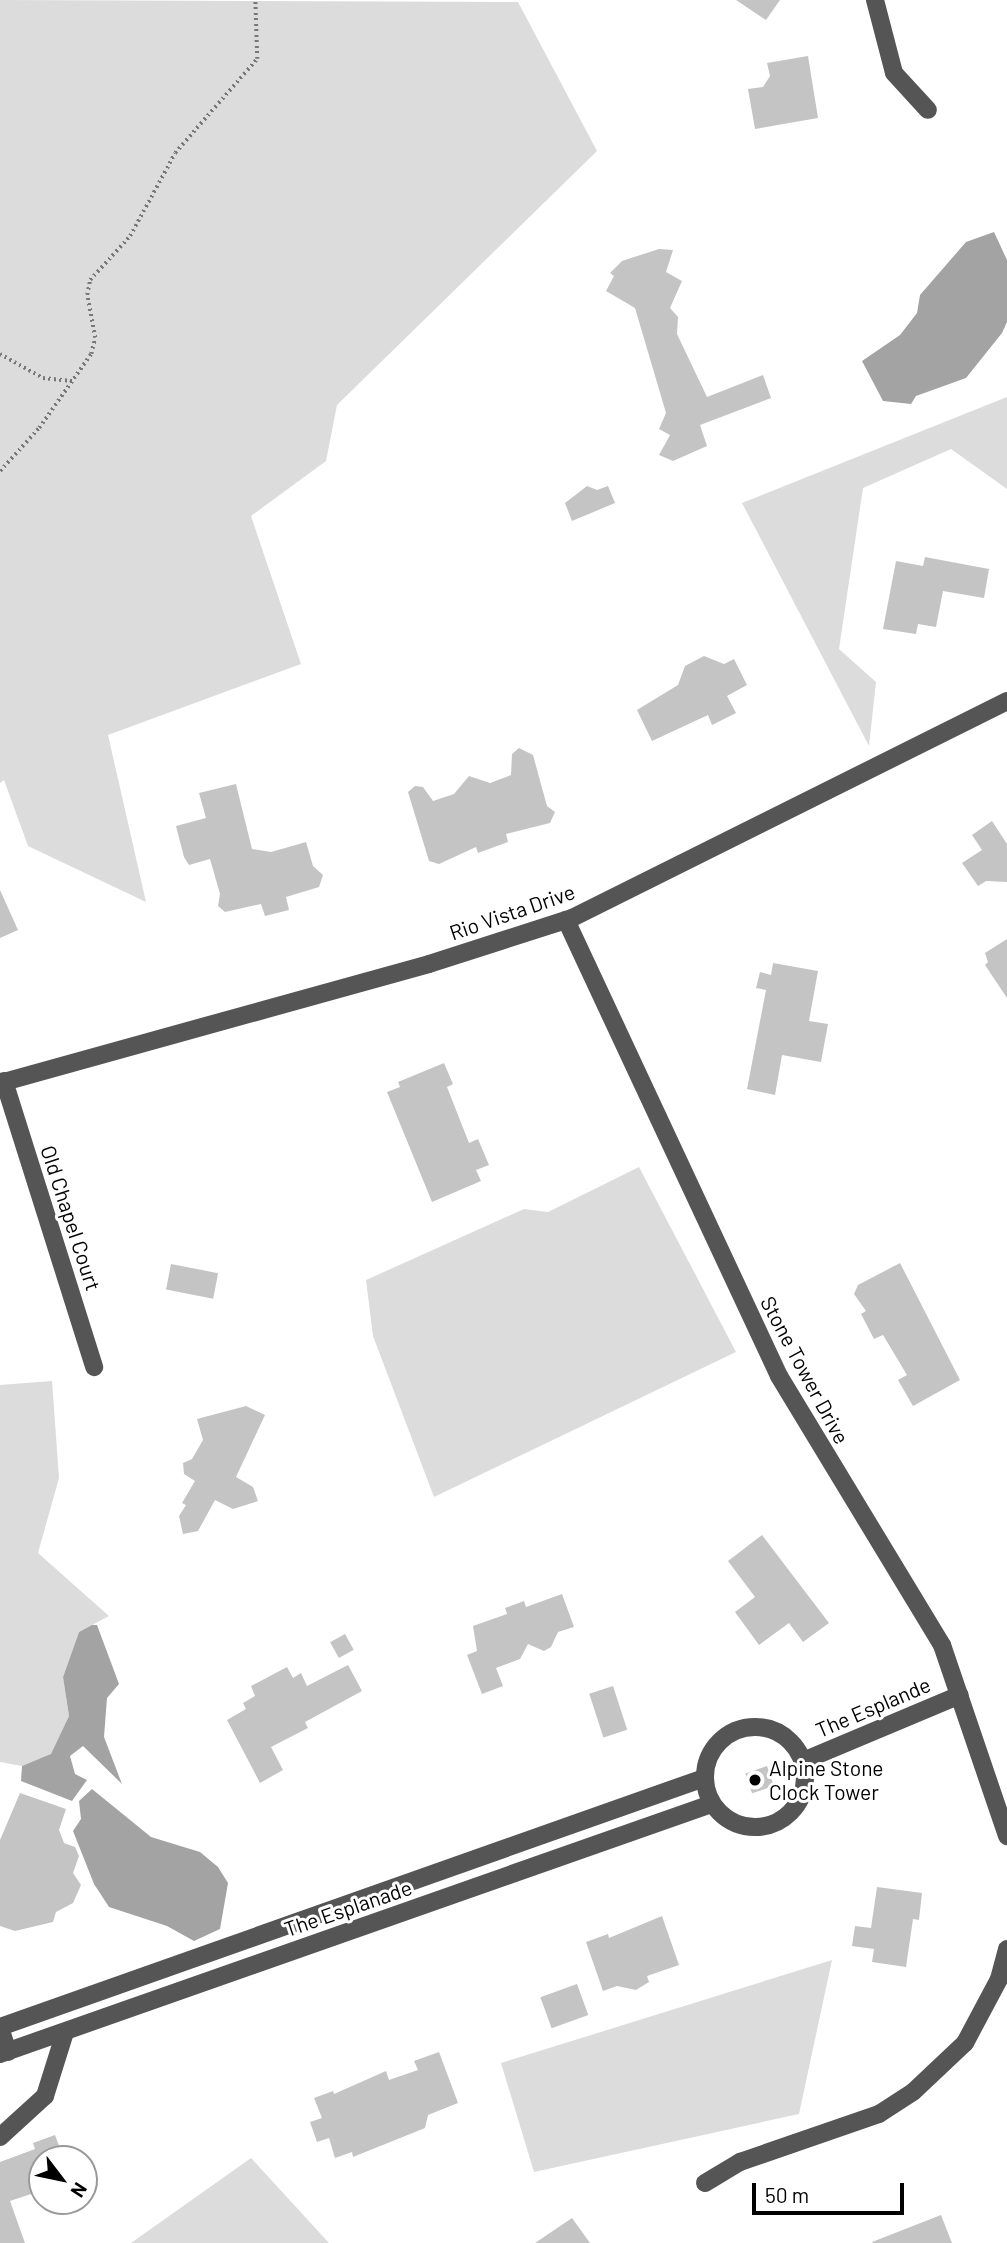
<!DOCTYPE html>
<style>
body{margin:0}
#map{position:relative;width:1007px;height:2243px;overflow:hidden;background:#fff;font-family:Barlow,sans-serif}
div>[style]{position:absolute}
.green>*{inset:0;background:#dcdcdc}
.water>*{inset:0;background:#a3a3a3}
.building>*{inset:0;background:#c4c4c4;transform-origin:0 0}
.path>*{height:3.5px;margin-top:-1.75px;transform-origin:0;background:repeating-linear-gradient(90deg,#777 0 2px,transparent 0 5.5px)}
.minor>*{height:18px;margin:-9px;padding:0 9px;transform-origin:9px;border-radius:9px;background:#555}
.minor>.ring{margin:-9px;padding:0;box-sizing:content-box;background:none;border:18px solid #555;border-radius:50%}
.dots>*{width:19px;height:19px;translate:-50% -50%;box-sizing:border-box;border:4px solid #fff;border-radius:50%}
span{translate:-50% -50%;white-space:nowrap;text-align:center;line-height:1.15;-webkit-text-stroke:6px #fff;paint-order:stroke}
.street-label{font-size:21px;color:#000}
.poi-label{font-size:21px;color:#000}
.left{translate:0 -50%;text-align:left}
.north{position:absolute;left:28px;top:2145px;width:70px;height:70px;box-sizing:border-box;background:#fff;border:2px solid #999;border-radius:50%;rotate:122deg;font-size:19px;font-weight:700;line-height:28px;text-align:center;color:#000}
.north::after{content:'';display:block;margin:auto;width:24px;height:32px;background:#000;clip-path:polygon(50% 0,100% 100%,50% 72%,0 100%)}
.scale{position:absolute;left:752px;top:2183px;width:152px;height:32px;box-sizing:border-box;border:4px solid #000;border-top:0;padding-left:9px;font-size:21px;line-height:24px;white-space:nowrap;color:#000;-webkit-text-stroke:5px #fff;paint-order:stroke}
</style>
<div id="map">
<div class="green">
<i style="clip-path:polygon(0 0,518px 2px,597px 151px,337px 405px,326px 461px,251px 516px,301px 664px,108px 735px,146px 902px,28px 846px,4px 780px,0 783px)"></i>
<i style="clip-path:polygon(1007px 397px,1007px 489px,951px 449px,863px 488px,839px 649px,876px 682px,869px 746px,742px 503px)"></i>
<i style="clip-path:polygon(639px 1167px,736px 1352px,434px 1497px,373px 1336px,366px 1280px,524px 1209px,548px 1212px)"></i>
<i style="clip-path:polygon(52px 1381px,59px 1478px,38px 1553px,109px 1616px,79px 1632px,63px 1677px,69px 1716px,51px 1755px,22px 1766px,0 1762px,0 1385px)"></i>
<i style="clip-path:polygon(832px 1960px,799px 2114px,534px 2172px,501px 2063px)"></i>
<i style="clip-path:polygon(251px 2158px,329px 2243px,131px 2243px)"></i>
</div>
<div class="water">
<i style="clip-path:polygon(994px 232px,1007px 260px,1007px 322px,1002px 333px,966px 378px,916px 396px,911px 404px,883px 401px,862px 361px,900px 335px,917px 313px,920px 295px,966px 242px)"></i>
<i style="clip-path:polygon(92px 1625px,97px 1625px,119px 1684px,107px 1698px,104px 1737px,122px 1784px,83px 1746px,70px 1756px,75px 1774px,87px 1780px,72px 1801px,21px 1781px,22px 1766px,51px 1754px,69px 1716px,63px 1677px,79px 1632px)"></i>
<i style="clip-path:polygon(92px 1789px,151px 1837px,200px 1852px,218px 1867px,228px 1883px,220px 1929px,194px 1941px,167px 1926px,109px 1907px,94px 1884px,73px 1831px,81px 1819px,79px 1801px)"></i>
</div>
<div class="building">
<i style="clip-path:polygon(736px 0,780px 0,766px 20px)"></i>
<i style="clip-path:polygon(808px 56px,818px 118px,755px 129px,748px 89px,763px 87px,770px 76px,767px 63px)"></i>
<i style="clip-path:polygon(659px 249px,673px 250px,666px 272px,682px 281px,670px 308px,678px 317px,677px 334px,707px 397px,763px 375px,771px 398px,700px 425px,707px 446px,673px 461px,659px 455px,670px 435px,659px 429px,666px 413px,635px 308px,606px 291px,614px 276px,610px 273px,622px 261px)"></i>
<i style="clip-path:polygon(587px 486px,597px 490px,608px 486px,615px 503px,572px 521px,565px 503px)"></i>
<i style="clip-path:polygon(925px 557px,989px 569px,984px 598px,943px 591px,936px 627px,918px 624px,916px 634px,883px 629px,896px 561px,923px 566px)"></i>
<i style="clip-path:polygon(704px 656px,724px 664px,734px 659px,747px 685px,727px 696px,736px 713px,712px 725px,708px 715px,652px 741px,637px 710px,678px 685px,685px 666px)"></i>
<i style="clip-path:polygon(519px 748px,533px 755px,547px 806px,555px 812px,550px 823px,506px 834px,508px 842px,478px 853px,476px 847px,439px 864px,429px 861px,408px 792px,415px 786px,423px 787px,433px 801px,454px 794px,469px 776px,490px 783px,511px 775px,512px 754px)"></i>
<i style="clip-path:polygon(236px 784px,252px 849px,271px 852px,306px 842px,313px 866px,323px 875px,319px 887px,286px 897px,289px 910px,265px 916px,261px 904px,225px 912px,218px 906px,220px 894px,210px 859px,189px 865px,184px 857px,176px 826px,206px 818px,199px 793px)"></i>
<i style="clip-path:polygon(992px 821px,1007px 844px,1007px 882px,986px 881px,978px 886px,962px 863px,982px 850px,972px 835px)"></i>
<i style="clip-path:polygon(0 890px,18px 930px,0 938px)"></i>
<i style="clip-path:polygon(1007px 939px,1007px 998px,985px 965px,988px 962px,985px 953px)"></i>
<i style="clip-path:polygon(773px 963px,818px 971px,809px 1021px,828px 1024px,821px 1062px,782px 1055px,775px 1095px,747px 1089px,766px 990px,756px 988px,760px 972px,771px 975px)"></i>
<i style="clip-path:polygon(444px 1063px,453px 1084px,447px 1087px,469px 1143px,478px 1139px,489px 1165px,476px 1170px,481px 1181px,432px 1202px,387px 1092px,400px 1087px,398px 1082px)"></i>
<i style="clip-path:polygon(900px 1263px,960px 1380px,913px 1406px,898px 1380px,907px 1375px,883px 1335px,874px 1339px,861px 1314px,866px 1311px,854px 1294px,858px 1285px)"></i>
<i style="left:171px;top:1264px;width:48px;height:26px;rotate:11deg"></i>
<i style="clip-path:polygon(246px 1406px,265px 1415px,236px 1477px,253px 1487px,258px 1501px,233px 1509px,215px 1500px,198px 1531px,183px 1534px,179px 1516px,186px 1505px,182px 1503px,195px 1481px,184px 1474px,183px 1463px,192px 1459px,203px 1440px,197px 1419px)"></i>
<i style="clip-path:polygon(762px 1535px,829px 1623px,803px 1642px,789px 1623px,759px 1645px,735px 1612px,755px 1597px,728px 1561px)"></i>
<i style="clip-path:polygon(562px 1594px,574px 1627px,558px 1632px,551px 1647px,544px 1651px,528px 1644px,520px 1659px,496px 1668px,503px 1686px,482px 1694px,467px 1655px,477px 1651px,473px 1626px,507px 1614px,505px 1608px,524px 1601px,526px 1607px)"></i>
<i style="left:345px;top:1634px;width:18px;height:17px;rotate:61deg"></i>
<i style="clip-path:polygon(348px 1665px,362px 1691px,305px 1722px,308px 1728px,271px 1747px,283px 1770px,260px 1783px,227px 1720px,246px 1709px,243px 1703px,255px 1696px,251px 1686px,287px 1667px,293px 1678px,301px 1673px,307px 1686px)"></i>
<i style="left:613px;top:1686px;width:46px;height:25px;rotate:72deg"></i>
<i style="left:767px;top:1766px;width:21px;height:23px;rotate:71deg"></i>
<i style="clip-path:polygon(20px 1793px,66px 1809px,59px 1830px,64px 1843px,75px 1847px,79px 1856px,73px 1873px,81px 1885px,73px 1903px,56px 1912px,53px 1922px,15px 1931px,0 1926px,0 1840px)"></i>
<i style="clip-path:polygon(877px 1887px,922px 1893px,919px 1920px,913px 1919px,906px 1967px,872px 1962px,874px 1949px,852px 1946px,855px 1926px,871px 1928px)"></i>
<i style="clip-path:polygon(662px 1916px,679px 1965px,647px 1976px,649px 1982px,636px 1990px,617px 1986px,603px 1991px,586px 1942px,608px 1934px,609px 1938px)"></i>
<i style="left:577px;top:1984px;width:33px;height:39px;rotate:70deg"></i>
<i style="clip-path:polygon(439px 2052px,458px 2103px,428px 2115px,425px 2128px,353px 2157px,352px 2152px,335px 2158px,329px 2138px,317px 2142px,310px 2122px,322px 2118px,314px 2098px,333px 2091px,334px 2094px,386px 2071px,389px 2080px,418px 2070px,414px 2061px)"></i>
<i style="clip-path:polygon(55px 2135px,64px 2159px,42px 2159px,42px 2180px,34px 2193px,10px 2201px,25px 2243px,0 2243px,0 2162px,35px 2149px,33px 2143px)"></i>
<i style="clip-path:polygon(941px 2215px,952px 2243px,873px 2243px,872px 2242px)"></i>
<i style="clip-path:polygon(572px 2218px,590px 2243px,535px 2243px)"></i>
</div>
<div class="path">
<i style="left:0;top:354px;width:49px;rotate:29.2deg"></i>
<i style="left:43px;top:378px;width:31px;rotate:6deg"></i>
<i style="left:0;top:471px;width:58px;rotate:-47.8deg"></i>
<i style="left:39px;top:428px;width:90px;rotate:-54.9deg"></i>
<i style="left:91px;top:354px;width:16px;rotate:-76deg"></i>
<i style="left:95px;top:338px;width:44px;rotate:-100.5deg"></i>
<i style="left:87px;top:295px;width:15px;rotate:-79deg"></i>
<i style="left:90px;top:280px;width:59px;rotate:-47.7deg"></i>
<i style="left:130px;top:236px;width:94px;rotate:-61.5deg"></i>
<i style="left:175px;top:153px;width:125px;rotate:-48.9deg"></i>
<i style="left:257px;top:59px;width:59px;rotate:-91.9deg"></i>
</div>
<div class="minor">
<i style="left:875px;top:0;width:75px;rotate:75.4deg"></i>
<i style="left:894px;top:73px;width:50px;rotate:47.4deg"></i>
<i style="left:566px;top:920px;width:503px;rotate:64.96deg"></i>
<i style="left:779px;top:1376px;width:315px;rotate:58.8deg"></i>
<i style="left:942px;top:1645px;width:202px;rotate:71.2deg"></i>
<i style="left:4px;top:1081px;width:300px;rotate:72.5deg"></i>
<i style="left:0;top:1083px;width:445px;rotate:-15.5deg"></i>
<i style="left:429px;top:964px;width:150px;rotate:-17.8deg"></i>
<i style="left:572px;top:918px;width:486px;rotate:-26.5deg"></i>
<i class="ring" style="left:705px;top:1727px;width:82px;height:82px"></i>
<i style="left:803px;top:1761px;width:170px;rotate:-22.8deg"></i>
<i style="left:8px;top:2052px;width:26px;rotate:-108deg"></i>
<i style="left:0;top:2027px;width:747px;rotate:-19.48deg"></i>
<i style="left:0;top:2054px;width:754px;rotate:-19.37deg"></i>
<i style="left:0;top:2137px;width:61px;rotate:-42.3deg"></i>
<i style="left:45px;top:2096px;width:67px;rotate:-72.6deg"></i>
<i style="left:705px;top:2183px;width:41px;rotate:-31deg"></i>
<i style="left:740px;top:2162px;width:147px;rotate:-19.1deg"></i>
<i style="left:879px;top:2114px;width:40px;rotate:-32.9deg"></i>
<i style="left:913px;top:2092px;width:71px;rotate:-43.3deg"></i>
<i style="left:965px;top:2043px;width:72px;rotate:-62deg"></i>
<i style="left:999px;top:1979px;width:31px;rotate:-75deg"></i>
</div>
<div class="dots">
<i style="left:755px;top:1780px;background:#000"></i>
</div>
<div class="street-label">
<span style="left:512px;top:912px;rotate:-19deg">Rio Vista Drive</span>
<span style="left:71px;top:1218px;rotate:72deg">Old Chapel Court</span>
<span style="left:805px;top:1370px;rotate:62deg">Stone Tower Drive</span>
<span style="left:873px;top:1707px;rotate:-23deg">The Esplande</span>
<span style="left:348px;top:1908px;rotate:-19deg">The Esplanade</span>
</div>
<div class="poi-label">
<span class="left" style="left:769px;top:1780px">Alpine Stone<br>Clock Tower</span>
</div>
<div class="north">N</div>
<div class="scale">50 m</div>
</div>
